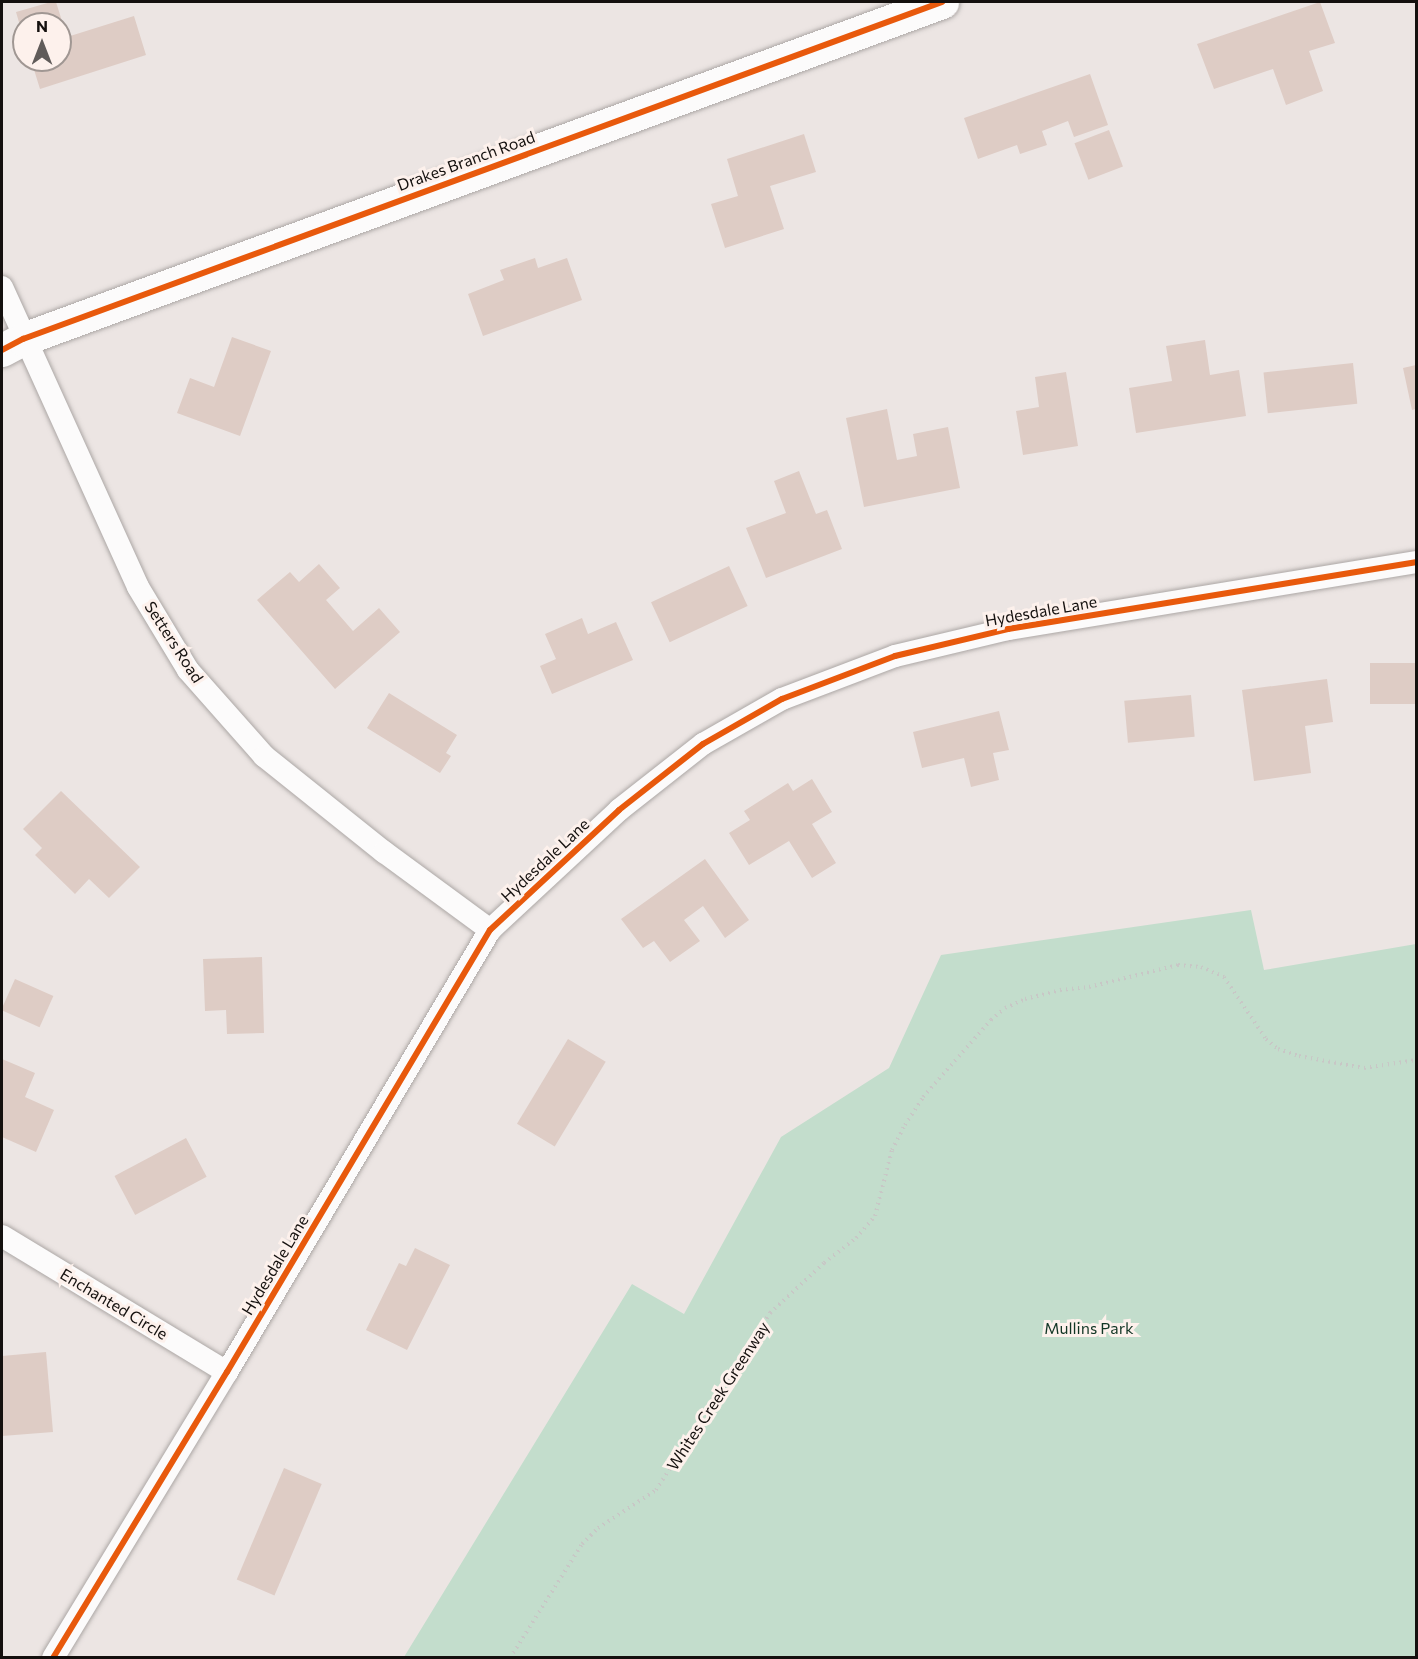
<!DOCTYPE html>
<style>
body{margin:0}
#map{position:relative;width:1418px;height:1659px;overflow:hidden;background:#ece5e3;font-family:Commissioner,sans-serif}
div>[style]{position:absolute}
.green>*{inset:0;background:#c3ddcc}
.building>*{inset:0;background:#deccc5;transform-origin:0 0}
.path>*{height:4px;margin-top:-2px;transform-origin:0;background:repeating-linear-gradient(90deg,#c8c7c6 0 1.5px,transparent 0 6px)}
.roads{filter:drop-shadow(0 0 2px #aca7a5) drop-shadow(0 0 2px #aca7a5)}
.street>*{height:22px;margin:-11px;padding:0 11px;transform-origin:11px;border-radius:11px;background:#fcfbfb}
.secondary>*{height:33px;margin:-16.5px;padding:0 16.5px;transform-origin:16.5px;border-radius:16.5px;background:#fcfbfb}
.cycleway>*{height:6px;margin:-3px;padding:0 3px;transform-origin:3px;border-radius:3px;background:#e8590c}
span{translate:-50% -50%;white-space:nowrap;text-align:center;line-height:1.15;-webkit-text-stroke:6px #fdf1ec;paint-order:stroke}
.street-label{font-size:16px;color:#14100e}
.park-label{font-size:16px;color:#113524}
.frame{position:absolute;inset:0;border:3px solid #14100e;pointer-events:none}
.north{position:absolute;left:12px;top:12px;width:60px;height:60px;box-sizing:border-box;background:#fdf1ec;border:2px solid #a09793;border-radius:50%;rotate:0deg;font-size:16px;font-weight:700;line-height:24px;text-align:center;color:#14100e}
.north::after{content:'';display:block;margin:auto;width:21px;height:27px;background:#605b59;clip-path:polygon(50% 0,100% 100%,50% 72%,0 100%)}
</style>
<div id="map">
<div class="green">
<i style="clip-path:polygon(1251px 910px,1264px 970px,1416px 944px,1416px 1657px,404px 1657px,632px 1284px,684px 1314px,781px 1137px,889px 1068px,941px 955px)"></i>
</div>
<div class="building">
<i style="clip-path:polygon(51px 2px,56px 2px,67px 37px,134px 16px,146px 55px,40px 89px,31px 60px,60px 60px,60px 24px,24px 24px,23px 36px,16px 12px)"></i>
<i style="clip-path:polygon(1320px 2px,1335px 43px,1309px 51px,1323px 91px,1286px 105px,1273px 69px,1214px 89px,1197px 44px)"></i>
<i style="clip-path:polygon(1090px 74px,1108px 125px,1074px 137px,1068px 121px,1042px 131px,1047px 145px,1020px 154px,1017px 145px,978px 159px,964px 118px)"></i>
<i style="left:1109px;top:130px;width:39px;height:37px;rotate:69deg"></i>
<i style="clip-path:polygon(804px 134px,816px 172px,770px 186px,784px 229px,725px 248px,711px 204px,738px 196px,727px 159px)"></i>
<i style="clip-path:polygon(535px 258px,538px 268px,567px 258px,582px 300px,483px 336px,468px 294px,504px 280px,500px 270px)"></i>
<i style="clip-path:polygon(232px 337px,271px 351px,240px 436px,177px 413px,190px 378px,214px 387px)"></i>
<i style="clip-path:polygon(1205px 340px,1210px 375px,1239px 370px,1246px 416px,1136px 433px,1129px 388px,1172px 381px,1166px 346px)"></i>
<i style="left:1353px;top:363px;width:41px;height:90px;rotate:84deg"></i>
<i style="clip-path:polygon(1416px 365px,1416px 409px,1412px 410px,1403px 368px)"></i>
<i style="clip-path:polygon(1066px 372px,1078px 446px,1023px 455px,1016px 411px,1039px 407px,1035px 377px)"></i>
<i style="clip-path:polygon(887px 409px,897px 460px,917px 456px,913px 434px,948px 427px,960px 488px,864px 507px,846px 418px)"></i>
<i style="clip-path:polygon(799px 471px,816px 514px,827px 510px,842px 549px,766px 578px,746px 528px,786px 513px,774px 481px)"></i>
<i style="clip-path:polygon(319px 564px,340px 588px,326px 600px,353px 631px,379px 608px,400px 632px,335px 689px,257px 600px,290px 572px,299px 582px)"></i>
<i style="left:729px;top:566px;width:44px;height:86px;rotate:65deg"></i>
<i style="clip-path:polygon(582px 618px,588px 634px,616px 622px,633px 660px,552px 694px,540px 666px,556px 659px,545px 634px)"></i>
<i style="left:1416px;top:663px;width:41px;height:46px;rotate:90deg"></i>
<i style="clip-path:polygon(1327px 679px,1333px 722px,1305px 726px,1311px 773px,1254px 781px,1242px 690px)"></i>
<i style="clip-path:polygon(389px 693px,457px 735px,446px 753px,451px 756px,440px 773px,367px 728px)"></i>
<i style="left:1191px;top:695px;width:42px;height:67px;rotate:85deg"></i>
<i style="clip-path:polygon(999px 711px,1009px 750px,993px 753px,999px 780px,971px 787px,964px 758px,922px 768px,913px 732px)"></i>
<i style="clip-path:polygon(812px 779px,832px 812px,812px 824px,836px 863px,812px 878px,789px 841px,749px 865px,729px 833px,750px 820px,744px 811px,788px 783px,793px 791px)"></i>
<i style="clip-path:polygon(61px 791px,140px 867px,109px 898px,89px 879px,75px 894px,35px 855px,42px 848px,23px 829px)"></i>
<i style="clip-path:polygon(705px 859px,749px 920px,725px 938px,703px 906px,684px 920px,700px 941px,670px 962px,654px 941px,643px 948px,621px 919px)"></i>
<i style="clip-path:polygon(262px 957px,264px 1033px,227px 1034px,226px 1010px,205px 1011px,203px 959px)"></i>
<i style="left:15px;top:979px;width:42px;height:34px;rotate:24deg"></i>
<i style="left:568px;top:1039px;width:44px;height:99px;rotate:31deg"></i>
<i style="clip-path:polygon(2px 1059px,35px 1073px,25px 1097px,54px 1110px,36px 1152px,2px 1137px)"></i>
<i style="left:186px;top:1138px;width:44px;height:81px;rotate:62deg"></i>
<i style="clip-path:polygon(415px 1248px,450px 1265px,407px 1350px,366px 1330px,399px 1263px,406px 1266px)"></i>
<i style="clip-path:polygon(46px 1352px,53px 1432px,2px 1436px,2px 1356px)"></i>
<i style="left:284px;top:1468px;width:41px;height:121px;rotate:23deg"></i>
</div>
<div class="path">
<i style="left:510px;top:1658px;width:135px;rotate:-57.7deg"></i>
<i style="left:582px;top:1544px;width:23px;rotate:-45deg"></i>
<i style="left:598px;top:1528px;width:69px;rotate:-33.2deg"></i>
<i style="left:656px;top:1490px;width:211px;rotate:-57.2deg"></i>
<i style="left:770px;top:1313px;width:74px;rotate:-42.8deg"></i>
<i style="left:824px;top:1263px;width:41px;rotate:-38deg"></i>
<i style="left:856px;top:1238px;width:29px;rotate:-49deg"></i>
<i style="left:875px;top:1216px;width:68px;rotate:-75.6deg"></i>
<i style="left:892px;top:1150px;width:28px;rotate:-63deg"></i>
<i style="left:905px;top:1125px;width:33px;rotate:-57deg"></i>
<i style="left:923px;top:1097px;width:103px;rotate:-48.6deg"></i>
<i style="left:991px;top:1020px;width:18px;rotate:-41deg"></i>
<i style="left:1005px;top:1008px;width:22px;rotate:-24deg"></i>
<i style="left:1025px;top:999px;width:36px;rotate:-14deg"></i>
<i style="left:1060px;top:990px;width:29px;rotate:-6deg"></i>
<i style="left:1089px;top:987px;width:92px;rotate:-13.9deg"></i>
<i style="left:1178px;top:965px;width:23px;rotate:5deg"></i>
<i style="left:1201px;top:967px;width:25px;rotate:23deg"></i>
<i style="left:1224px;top:977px;width:75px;rotate:55.9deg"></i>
<i style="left:1266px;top:1039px;width:16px;rotate:40deg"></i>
<i style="left:1278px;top:1049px;width:22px;rotate:18deg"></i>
<i style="left:1299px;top:1056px;width:66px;rotate:10.5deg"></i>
<i style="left:1364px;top:1068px;width:53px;rotate:-8.7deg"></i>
</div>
<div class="roads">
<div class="street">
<i style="left:2px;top:287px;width:329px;rotate:65.6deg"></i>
<i style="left:138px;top:587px;width:97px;rotate:58.9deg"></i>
<i style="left:188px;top:670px;width:115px;rotate:48.5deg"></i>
<i style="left:264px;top:756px;width:154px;rotate:38.7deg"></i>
<i style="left:384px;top:852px;width:132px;rotate:36.3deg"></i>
<i style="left:2px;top:1236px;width:263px;rotate:31.2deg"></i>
<i style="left:53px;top:1658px;width:335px;rotate:-58.7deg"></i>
<i style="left:227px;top:1372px;width:514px;rotate:-59.25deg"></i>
<i style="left:490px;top:930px;width:176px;rotate:-42.9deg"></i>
<i style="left:619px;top:810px;width:107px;rotate:-38.2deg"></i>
<i style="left:703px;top:744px;width:91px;rotate:-29.7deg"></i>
<i style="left:782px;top:699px;width:121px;rotate:-20.8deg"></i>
<i style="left:895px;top:656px;width:116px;rotate:-13.4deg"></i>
<i style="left:1008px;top:629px;width:413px;rotate:-9.3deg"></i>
</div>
<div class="secondary">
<i style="left:2px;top:350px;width:24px;rotate:-28deg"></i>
<i style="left:23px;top:339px;width:979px;rotate:-20.14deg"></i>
</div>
</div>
<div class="cycleway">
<i style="left:2px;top:350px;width:24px;rotate:-28deg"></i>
<i style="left:23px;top:339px;width:979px;rotate:-20.14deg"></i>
<i style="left:53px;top:1658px;width:335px;rotate:-58.7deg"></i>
<i style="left:227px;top:1372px;width:514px;rotate:-59.25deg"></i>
<i style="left:490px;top:930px;width:176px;rotate:-42.9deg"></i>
<i style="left:619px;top:810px;width:107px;rotate:-38.2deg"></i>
<i style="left:703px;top:744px;width:91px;rotate:-29.7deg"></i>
<i style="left:782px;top:699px;width:121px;rotate:-20.8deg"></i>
<i style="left:895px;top:656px;width:116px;rotate:-13.4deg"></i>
<i style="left:1008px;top:629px;width:413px;rotate:-9.3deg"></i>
</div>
<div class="street-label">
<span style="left:466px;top:161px;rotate:-20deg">Drakes Branch Road</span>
<span style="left:1041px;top:611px;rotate:-10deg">Hydesdale Lane</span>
<span style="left:174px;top:642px;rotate:57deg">Setters Road</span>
<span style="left:545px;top:860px;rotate:-43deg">Hydesdale Lane</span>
<span style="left:275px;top:1265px;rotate:-59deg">Hydesdale Lane</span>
<span style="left:114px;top:1304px;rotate:31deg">Enchanted Circle</span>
<span style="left:718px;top:1396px;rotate:-57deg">Whites Creek Greenway</span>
</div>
<div class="park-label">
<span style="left:1089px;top:1328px">Mullins Park</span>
</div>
<div class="frame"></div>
<div class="north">N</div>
</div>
